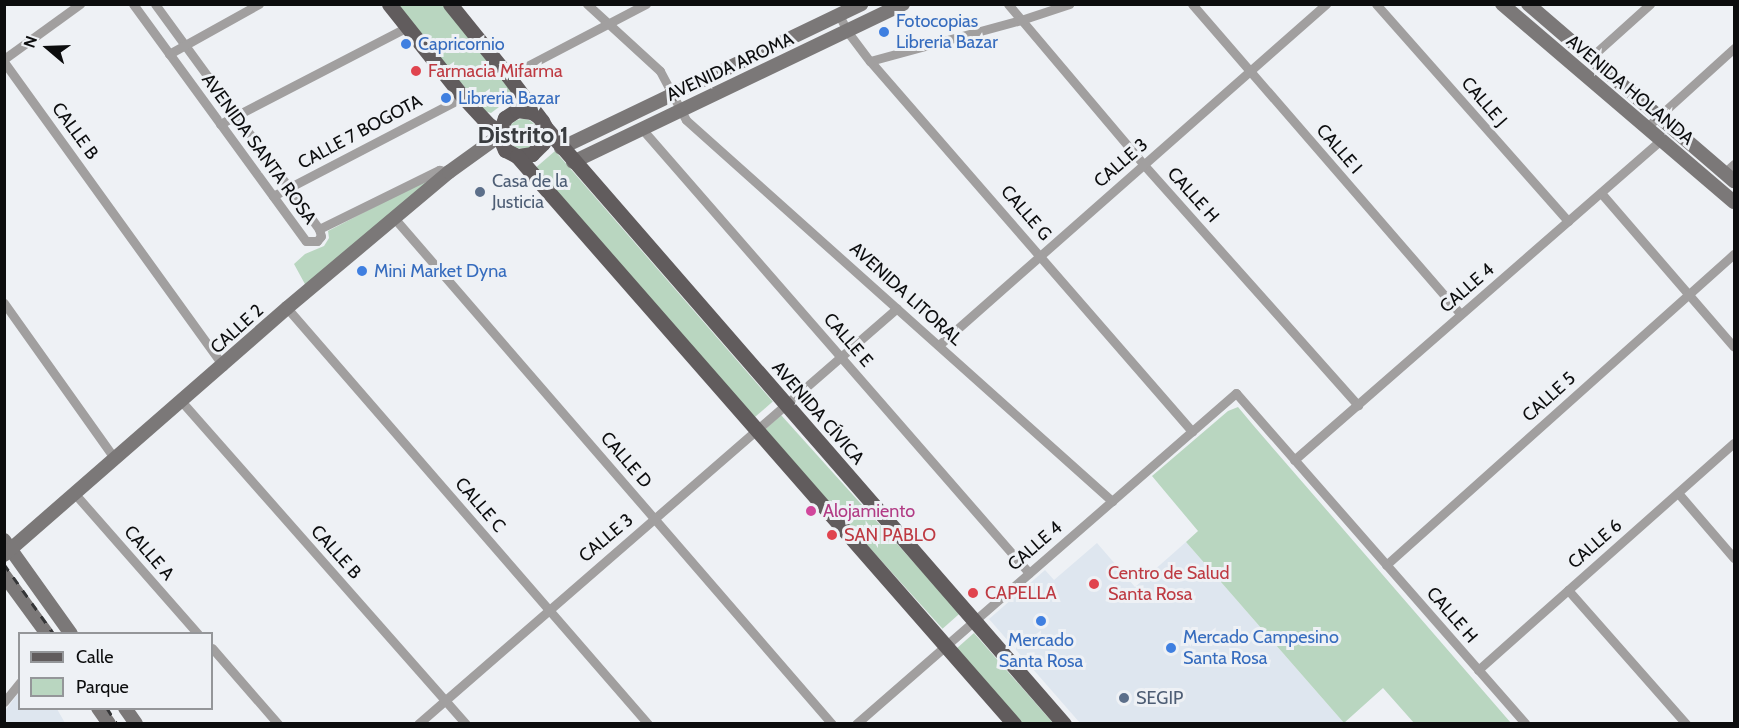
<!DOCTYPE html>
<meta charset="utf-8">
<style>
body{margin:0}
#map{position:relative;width:1739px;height:728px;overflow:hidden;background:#eef1f5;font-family:Cabin,sans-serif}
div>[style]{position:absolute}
.built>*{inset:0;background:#dee6ef}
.green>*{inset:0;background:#b9d6c0;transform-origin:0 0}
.round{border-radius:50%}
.street>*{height:9px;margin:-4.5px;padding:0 4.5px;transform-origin:4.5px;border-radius:4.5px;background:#a19f9f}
.secondary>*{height:14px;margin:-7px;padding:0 7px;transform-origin:7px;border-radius:7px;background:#7b7878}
.primary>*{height:15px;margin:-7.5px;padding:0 7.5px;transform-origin:7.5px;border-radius:7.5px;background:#615c5d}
.rail>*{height:3px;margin-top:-1.5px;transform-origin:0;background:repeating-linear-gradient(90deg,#353638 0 8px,transparent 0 16px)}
.dots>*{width:16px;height:16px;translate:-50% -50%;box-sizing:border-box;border:3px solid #eef1f5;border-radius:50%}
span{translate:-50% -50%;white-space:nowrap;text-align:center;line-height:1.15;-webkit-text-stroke:6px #eef1f5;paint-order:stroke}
.shop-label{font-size:18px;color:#366cbe}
.left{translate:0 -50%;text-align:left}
.street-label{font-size:18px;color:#0c0d0e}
.health-label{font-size:18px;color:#be3a42}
.service-label{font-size:18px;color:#4e5e75}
.hotel-label{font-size:18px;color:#b23c85}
.district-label{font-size:24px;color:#393c3f;font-weight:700}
.frame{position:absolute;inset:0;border:6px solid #0c0d0e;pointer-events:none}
.legend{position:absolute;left:18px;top:632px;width:195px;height:78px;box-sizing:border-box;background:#eef1f5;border:2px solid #949699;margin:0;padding:8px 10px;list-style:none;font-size:18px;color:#0c0d0e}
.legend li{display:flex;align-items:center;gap:12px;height:30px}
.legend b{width:30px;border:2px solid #949699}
.north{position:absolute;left:18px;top:18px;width:60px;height:60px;-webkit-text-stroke:4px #eef1f5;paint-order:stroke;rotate:289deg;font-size:16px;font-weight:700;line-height:24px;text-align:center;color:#0c0d0e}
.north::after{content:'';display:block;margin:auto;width:21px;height:27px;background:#0c0d0e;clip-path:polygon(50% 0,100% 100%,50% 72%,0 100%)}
</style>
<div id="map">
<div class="built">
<i style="clip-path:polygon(1186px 542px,1344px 723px,1080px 723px,989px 619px,1045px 570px,1054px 580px,1097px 543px,1135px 587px)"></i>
<i style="clip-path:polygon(19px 692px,20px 708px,57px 709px,65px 723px,5px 723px,5px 711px)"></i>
</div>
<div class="green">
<i style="clip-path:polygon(397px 5px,443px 5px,513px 94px,511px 98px,491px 113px,484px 111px)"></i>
<i class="round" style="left:508px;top:119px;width:30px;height:30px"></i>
<i style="left:555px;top:151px;width:332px;height:26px;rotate:49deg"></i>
<i style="clip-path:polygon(440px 173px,306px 286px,294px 264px,305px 254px,324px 246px,329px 238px,328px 231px)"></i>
<i style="clip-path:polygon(1238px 407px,1253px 425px,1511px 723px,1414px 723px,1383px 688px,1344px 723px,1186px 542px,1198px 531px,1152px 476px,1228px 411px)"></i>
<i style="left:781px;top:415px;width:267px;height:23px;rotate:48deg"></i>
<i style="clip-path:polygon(974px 633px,1053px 723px,1021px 723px,956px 649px)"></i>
</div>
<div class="street">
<i style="left:133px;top:4px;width:293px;rotate:53.9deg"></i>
<i style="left:306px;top:241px;width:11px"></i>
<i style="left:317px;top:241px;width:6px;rotate:-51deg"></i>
<i style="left:321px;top:236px;width:7px;rotate:-106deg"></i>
<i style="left:319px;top:229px;width:278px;rotate:-126.1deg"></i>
<i style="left:587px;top:4px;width:99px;rotate:42.5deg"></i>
<i style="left:660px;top:71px;width:55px;rotate:62deg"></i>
<i style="left:686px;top:120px;width:572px;rotate:41.81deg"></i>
<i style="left:1008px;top:4px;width:211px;rotate:49.8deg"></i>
<i style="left:1144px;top:165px;width:322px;rotate:48.3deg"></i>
<i style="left:1192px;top:4px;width:410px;rotate:49.1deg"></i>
<i style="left:1376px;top:4px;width:290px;rotate:48.5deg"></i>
<i style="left:839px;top:15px;width:18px;rotate:63deg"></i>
<i style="left:847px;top:31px;width:38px;rotate:53deg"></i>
<i style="left:870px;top:61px;width:491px;rotate:49deg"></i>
<i style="left:169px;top:54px;width:103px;rotate:-29.1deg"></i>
<i style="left:1590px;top:58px;width:81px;rotate:-42deg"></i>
<i style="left:4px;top:59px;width:94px;rotate:-35.9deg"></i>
<i style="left:870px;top:61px;width:156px;rotate:-15.2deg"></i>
<i style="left:1021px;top:20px;width:51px;rotate:-18.4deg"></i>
<i style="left:4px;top:62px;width:375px;rotate:54.2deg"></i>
<i style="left:508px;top:76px;width:156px;rotate:-27.6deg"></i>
<i style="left:220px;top:124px;width:211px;rotate:-27.4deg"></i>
<i style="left:1647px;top:127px;width:118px;rotate:-42.2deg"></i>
<i style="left:642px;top:129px;width:589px;rotate:48.92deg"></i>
<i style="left:1725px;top:172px;width:12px;rotate:-42deg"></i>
<i style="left:1601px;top:193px;width:203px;rotate:49.2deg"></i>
<i style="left:273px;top:196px;width:214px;rotate:-27.5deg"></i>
<i style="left:395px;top:219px;width:668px;rotate:49.13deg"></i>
<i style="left:319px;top:229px;width:134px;rotate:-26.2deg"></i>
<i style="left:439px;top:170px;width:10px;rotate:11deg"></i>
<i style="left:4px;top:303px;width:191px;rotate:54.6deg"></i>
<i style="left:287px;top:308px;width:551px;rotate:49.05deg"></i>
<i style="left:939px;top:345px;width:516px;rotate:-41.38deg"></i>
<i style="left:182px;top:402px;width:429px;rotate:48.6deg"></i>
<i style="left:1294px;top:460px;width:487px;rotate:-41.1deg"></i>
<i style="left:1678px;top:493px;width:86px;rotate:49.3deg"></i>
<i style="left:75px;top:494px;width:186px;rotate:48.7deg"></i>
<i style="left:1386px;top:565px;width:467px;rotate:-41.8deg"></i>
<i style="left:1568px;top:590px;width:179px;rotate:48.6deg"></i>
<i style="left:212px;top:648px;width:101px;rotate:49deg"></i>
<i style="left:1478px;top:670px;width:342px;rotate:-41.6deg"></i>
<i style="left:4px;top:702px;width:26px;rotate:-51deg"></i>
<i style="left:418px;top:724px;width:634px;rotate:-40.97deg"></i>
<i style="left:856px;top:724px;width:504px;rotate:-41.06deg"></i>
<i style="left:1236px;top:393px;width:439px;rotate:48.8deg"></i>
</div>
<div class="secondary">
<i style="left:1502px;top:4px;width:305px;rotate:40.5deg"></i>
<i style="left:1528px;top:4px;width:272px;rotate:40.7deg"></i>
<i style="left:561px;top:148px;width:333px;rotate:-25.6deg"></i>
<i style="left:573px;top:162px;width:366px;rotate:-25.6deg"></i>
<i style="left:4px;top:540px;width:115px;rotate:54.5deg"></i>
<i style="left:4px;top:555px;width:376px;rotate:-41.1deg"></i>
<i style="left:287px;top:308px;width:212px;rotate:-40deg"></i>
<i style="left:449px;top:172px;width:62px;rotate:-35.8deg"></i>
<i style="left:4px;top:575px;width:73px;rotate:53.9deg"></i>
<i style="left:98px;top:708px;width:19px;rotate:55deg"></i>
<i style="left:125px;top:708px;width:19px;rotate:55deg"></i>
</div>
<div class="primary">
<i style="left:389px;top:4px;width:119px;rotate:51.5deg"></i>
<i style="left:463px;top:97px;width:38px;rotate:47deg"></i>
<i style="left:489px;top:125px;width:12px;rotate:31deg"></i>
<i style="left:450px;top:4px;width:92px;rotate:51.1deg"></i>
<i style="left:508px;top:76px;width:56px;rotate:52.9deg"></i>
<i style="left:542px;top:121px;width:7px;rotate:63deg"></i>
<i style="left:545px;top:127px;width:16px;rotate:97deg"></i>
<i style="left:543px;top:143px;width:16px;rotate:135deg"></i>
<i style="left:532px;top:154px;width:15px;rotate:172deg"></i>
<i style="left:517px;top:156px;width:13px;rotate:-153deg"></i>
<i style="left:505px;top:150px;width:15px;rotate:-113deg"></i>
<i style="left:499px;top:136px;width:19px;rotate:-72deg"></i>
<i style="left:505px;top:118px;width:14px;rotate:-34deg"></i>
<i style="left:517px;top:110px;width:15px;rotate:8deg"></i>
<i style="left:532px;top:112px;width:7px;rotate:34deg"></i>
<i style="left:545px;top:127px;width:791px;rotate:49deg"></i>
<i style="left:517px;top:156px;width:755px;rotate:48.81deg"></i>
</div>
<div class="rail">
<i style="left:4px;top:564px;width:86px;rotate:54.5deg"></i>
<i style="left:107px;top:708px;width:19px;rotate:58deg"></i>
</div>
<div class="dots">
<i style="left:884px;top:32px;background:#3f7fe0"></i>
<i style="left:406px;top:44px;background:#3f7fe0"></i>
<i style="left:416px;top:71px;background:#e0444e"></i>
<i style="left:446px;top:98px;background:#3f7fe0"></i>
<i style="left:480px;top:192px;background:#5c6f8a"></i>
<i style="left:362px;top:271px;background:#3f7fe0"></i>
<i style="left:811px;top:511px;background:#d1479c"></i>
<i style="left:832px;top:535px;background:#e0444e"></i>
<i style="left:1094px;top:584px;background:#e0444e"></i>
<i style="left:973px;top:593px;background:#e0444e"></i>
<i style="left:1041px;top:621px;background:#3f7fe0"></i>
<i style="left:1171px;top:648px;background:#3f7fe0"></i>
<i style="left:1124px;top:698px;background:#5c6f8a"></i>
</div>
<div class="shop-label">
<span class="left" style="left:896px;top:32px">Fotocopias<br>Libreria Bazar</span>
<span class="left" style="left:418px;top:44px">Capricornio</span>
<span class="left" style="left:458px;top:98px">Libreria Bazar</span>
<span class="left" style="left:374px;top:271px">Mini Market Dyna</span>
<span class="left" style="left:1183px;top:648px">Mercado Campesino<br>Santa Rosa</span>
<span style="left:1041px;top:651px">Mercado<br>Santa Rosa</span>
</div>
<div class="street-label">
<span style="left:730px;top:67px;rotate:-25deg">AVENIDA AROMA</span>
<span style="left:1630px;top:90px;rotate:40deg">AVENIDA HOLANDA</span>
<span style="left:1484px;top:102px;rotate:49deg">CALLE J</span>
<span style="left:75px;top:131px;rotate:54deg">CALLE B</span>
<span style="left:360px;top:132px;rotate:-28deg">CALLE 7 BOGOTA</span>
<span style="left:259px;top:149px;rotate:54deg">AVENIDA SANTA ROSA</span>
<span style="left:1339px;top:149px;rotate:49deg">CALLE I</span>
<span style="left:1121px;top:163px;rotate:-41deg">CALLE 3</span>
<span style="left:1193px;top:195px;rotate:48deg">CALLE H</span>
<span style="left:1026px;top:213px;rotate:49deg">CALLE G</span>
<span style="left:1467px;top:288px;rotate:-41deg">CALLE 4</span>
<span style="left:906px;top:294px;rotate:42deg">AVENIDA LITORAL</span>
<span style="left:237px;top:329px;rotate:-42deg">CALLE 2</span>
<span style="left:848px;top:340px;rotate:49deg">CALLE E</span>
<span style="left:1549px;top:397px;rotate:-42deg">CALLE 5</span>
<span style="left:818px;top:413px;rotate:49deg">AVENIDA CÍVICA</span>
<span style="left:626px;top:460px;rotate:49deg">CALLE D</span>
<span style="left:480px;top:505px;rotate:49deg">CALLE C</span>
<span style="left:606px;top:538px;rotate:-40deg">CALLE 3</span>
<span style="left:1595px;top:544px;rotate:-41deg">CALLE 6</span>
<span style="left:1035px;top:546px;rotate:-41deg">CALLE 4</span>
<span style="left:336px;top:552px;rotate:48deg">CALLE B</span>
<span style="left:149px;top:553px;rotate:49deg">CALLE A</span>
<span style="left:1452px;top:615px;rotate:49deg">CALLE H</span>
</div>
<div class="health-label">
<span class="left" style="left:428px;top:71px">Farmacia Mifarma</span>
<span class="left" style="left:844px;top:535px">SAN PABLO</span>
<span class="left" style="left:1108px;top:584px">Centro de Salud<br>Santa Rosa</span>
<span class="left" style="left:985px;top:593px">CAPELLA</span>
</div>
<div class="service-label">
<span class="left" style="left:492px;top:192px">Casa de la<br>Justicia</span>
<span class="left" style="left:1136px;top:698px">SEGIP</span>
</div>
<div class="hotel-label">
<span class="left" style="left:823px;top:511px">Alojamiento</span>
</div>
<div class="district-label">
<span style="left:523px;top:135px">Distrito 1</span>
</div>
<div class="frame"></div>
<ul class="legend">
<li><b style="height:8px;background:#615c5d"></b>Calle</li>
<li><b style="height:16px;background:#b9d6c0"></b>Parque</li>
</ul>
<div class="north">N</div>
</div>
